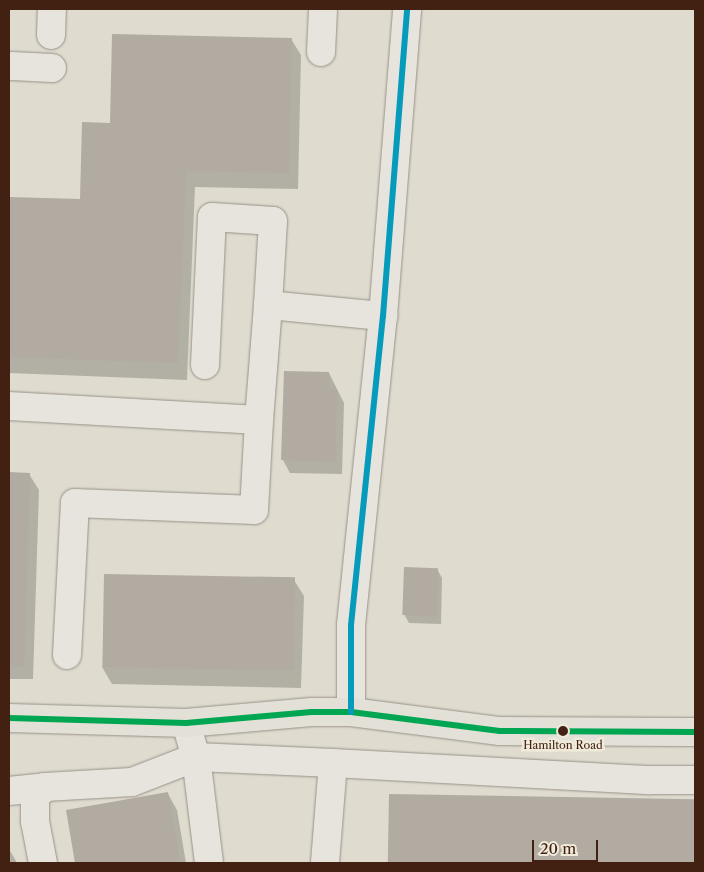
<!DOCTYPE html>
<style>
body{margin:0}
#map{position:relative;width:704px;height:872px;overflow:hidden;background:#dfdbce;font-family:"Libre Caslon Text",serif}
div>[style]{position:absolute}
.shadow>*{inset:0;background:#0003;transform-origin:0 0}
.building>*{inset:0;background:#b1aba1;transform-origin:0 0}
.roads{filter:drop-shadow(0 0 1px #989188) drop-shadow(0 0 1px #989188)}
.minor>*{height:28px;margin:-14px;padding:0 14px;transform-origin:14px;border-radius:14px;background:#e7e4de}
.major>*{height:28px;margin:-14px;padding:0 14px;transform-origin:14px;border-radius:14px;background:#e3e0d8}
.bus-1>*{height:6px;margin:-3px;padding:0 3px;transform-origin:3px;border-radius:3px;background:#00a651}
.bus-2>*{height:6px;margin:-3px;padding:0 3px;transform-origin:3px;border-radius:3px;background:#079bbb}
.dots>*{width:14px;height:14px;translate:-50% -50%;box-sizing:border-box;border:2px solid #efeada;border-radius:50%}
span{translate:-50% -50%;white-space:nowrap;text-align:center;line-height:1.15;-webkit-text-stroke:5px #efeada;paint-order:stroke}
.bus-label{font-size:11px;color:#432112}
.frame{position:absolute;inset:0;border:10px solid #432112;pointer-events:none}
.scale{position:absolute;left:532px;top:840px;width:66px;height:22px;box-sizing:border-box;border:2px solid #432112;border-top:0;padding-left:6px;font-size:15px;line-height:18px;white-space:nowrap;color:#432112;-webkit-text-stroke:4px #efeada;paint-order:stroke}
</style>
<div id="map">
<div class="shadow">
<i style="clip-path:polygon(291px 39px,301px 55px,298px 189px,195px 187px,187px 380px,9px 373px,9px 198px,81px 200px,112px 124px)"></i>
<i style="clip-path:polygon(329px 373px,344px 403px,342px 474px,290px 473px,283px 460px)"></i>
<i style="clip-path:polygon(9px 473px,29px 474px,39px 490px,33px 679px,9px 679px)"></i>
<i style="clip-path:polygon(437px 569px,442px 578px,441px 624px,409px 623px,404px 614px)"></i>
<i style="clip-path:polygon(294px 580px,304px 596px,301px 688px,112px 684px,102px 667px)"></i>
<i style="clip-path:polygon(168px 794px,177px 810px,186px 863px,76px 863px,68px 811px)"></i>
<i style="left:390px;top:796px;width:305px;height:67px;rotate:1deg"></i>
<i style="clip-path:polygon(9px 849px,16px 861px,16px 863px,9px 863px)"></i>
</div>
<div class="building">
<i style="clip-path:polygon(112px 34px,292px 38px,289px 173px,186px 171px,178px 363px,9px 357px,9px 197px,80px 199px,82px 122px,110px 123px)"></i>
<i style="clip-path:polygon(284px 371px,329px 372px,329px 389px,337px 389px,335px 462px,281px 460px)"></i>
<i style="clip-path:polygon(9px 472px,30px 473px,24px 667px,9px 667px)"></i>
<i style="left:404px;top:567px;width:34px;height:48px;rotate:2deg"></i>
<i style="left:104px;top:574px;width:191px;height:93px;rotate:1deg"></i>
<i style="clip-path:polygon(168px 792px,180px 863px,75px 863px,66px 810px)"></i>
<i style="left:389px;top:794px;width:306px;height:69px;rotate:1deg"></i>
</div>
<div class="roads">
<div class="minor">
<i style="left:51px;top:35px;width:26px;rotate:-88deg"></i>
<i style="left:321px;top:52px;width:43px;rotate:-87.3deg"></i>
<i style="left:12px;top:66px;width:40px;rotate:2.9deg"></i>
<i style="left:205px;top:365px;width:148px;rotate:-87.3deg"></i>
<i style="left:212px;top:217px;width:61px;rotate:3.8deg"></i>
<i style="left:273px;top:221px;width:84px;rotate:93.4deg"></i>
<i style="left:9px;top:406px;width:250px;rotate:3.2deg"></i>
<i style="left:259px;top:420px;width:115px;rotate:-85.5deg"></i>
<i style="left:268px;top:305px;width:116px;rotate:5.5deg"></i>
<i style="left:67px;top:655px;width:152px;rotate:-87deg"></i>
<i style="left:75px;top:503px;width:179px;rotate:2.2deg"></i>
<i style="left:254px;top:510px;width:90px;rotate:-86.8deg"></i>
<i style="left:351px;top:712px;width:87px;rotate:-90deg"></i>
<i style="left:351px;top:625px;width:311px;rotate:-84.1deg"></i>
<i style="left:383px;top:316px;width:308px;rotate:-85.5deg"></i>
<i style="left:186px;top:723px;width:35px;rotate:74deg"></i>
<i style="left:196px;top:757px;width:137px;rotate:2.5deg"></i>
<i style="left:333px;top:763px;width:100px;rotate:94.6deg"></i>
<i style="left:333px;top:763px;width:318px;rotate:3.1deg"></i>
<i style="left:651px;top:780px;width:44px"></i>
<i style="left:9px;top:791px;width:36px;rotate:-6deg"></i>
<i style="left:43px;top:863px;width:43px;rotate:-100.8deg"></i>
<i style="left:35px;top:821px;width:24px;rotate:-90deg"></i>
<i style="left:35px;top:797px;width:14px;rotate:-45deg"></i>
<i style="left:45px;top:787px;width:87px;rotate:-3.3deg"></i>
<i style="left:132px;top:782px;width:69px;rotate:-21.3deg"></i>
<i style="left:196px;top:757px;width:107px;rotate:83deg"></i>
</div>
<div class="major">
<i style="left:9px;top:718px;width:177px;rotate:1.6deg"></i>
<i style="left:186px;top:723px;width:126px;rotate:-5deg"></i>
<i style="left:312px;top:712px;width:39px"></i>
<i style="left:351px;top:712px;width:150px;rotate:7.3deg"></i>
<i style="left:500px;top:731px;width:195px;rotate:0.3deg"></i>
</div>
</div>
<div class="bus-1">
<i style="left:9px;top:718px;width:177px;rotate:1.6deg"></i>
<i style="left:186px;top:723px;width:126px;rotate:-5deg"></i>
<i style="left:312px;top:712px;width:39px"></i>
<i style="left:351px;top:712px;width:150px;rotate:7.3deg"></i>
<i style="left:500px;top:731px;width:195px;rotate:0.3deg"></i>
</div>
<div class="bus-2">
<i style="left:351px;top:712px;width:87px;rotate:-90deg"></i>
<i style="left:351px;top:625px;width:311px;rotate:-84.1deg"></i>
<i style="left:383px;top:316px;width:308px;rotate:-85.5deg"></i>
</div>
<div class="dots">
<i style="left:563px;top:731px;background:#432112"></i>
</div>
<div class="bus-label">
<span style="left:563px;top:745px">Hamilton Road</span>
</div>
<div class="frame"></div>
<div class="scale">20 m</div>
</div>
